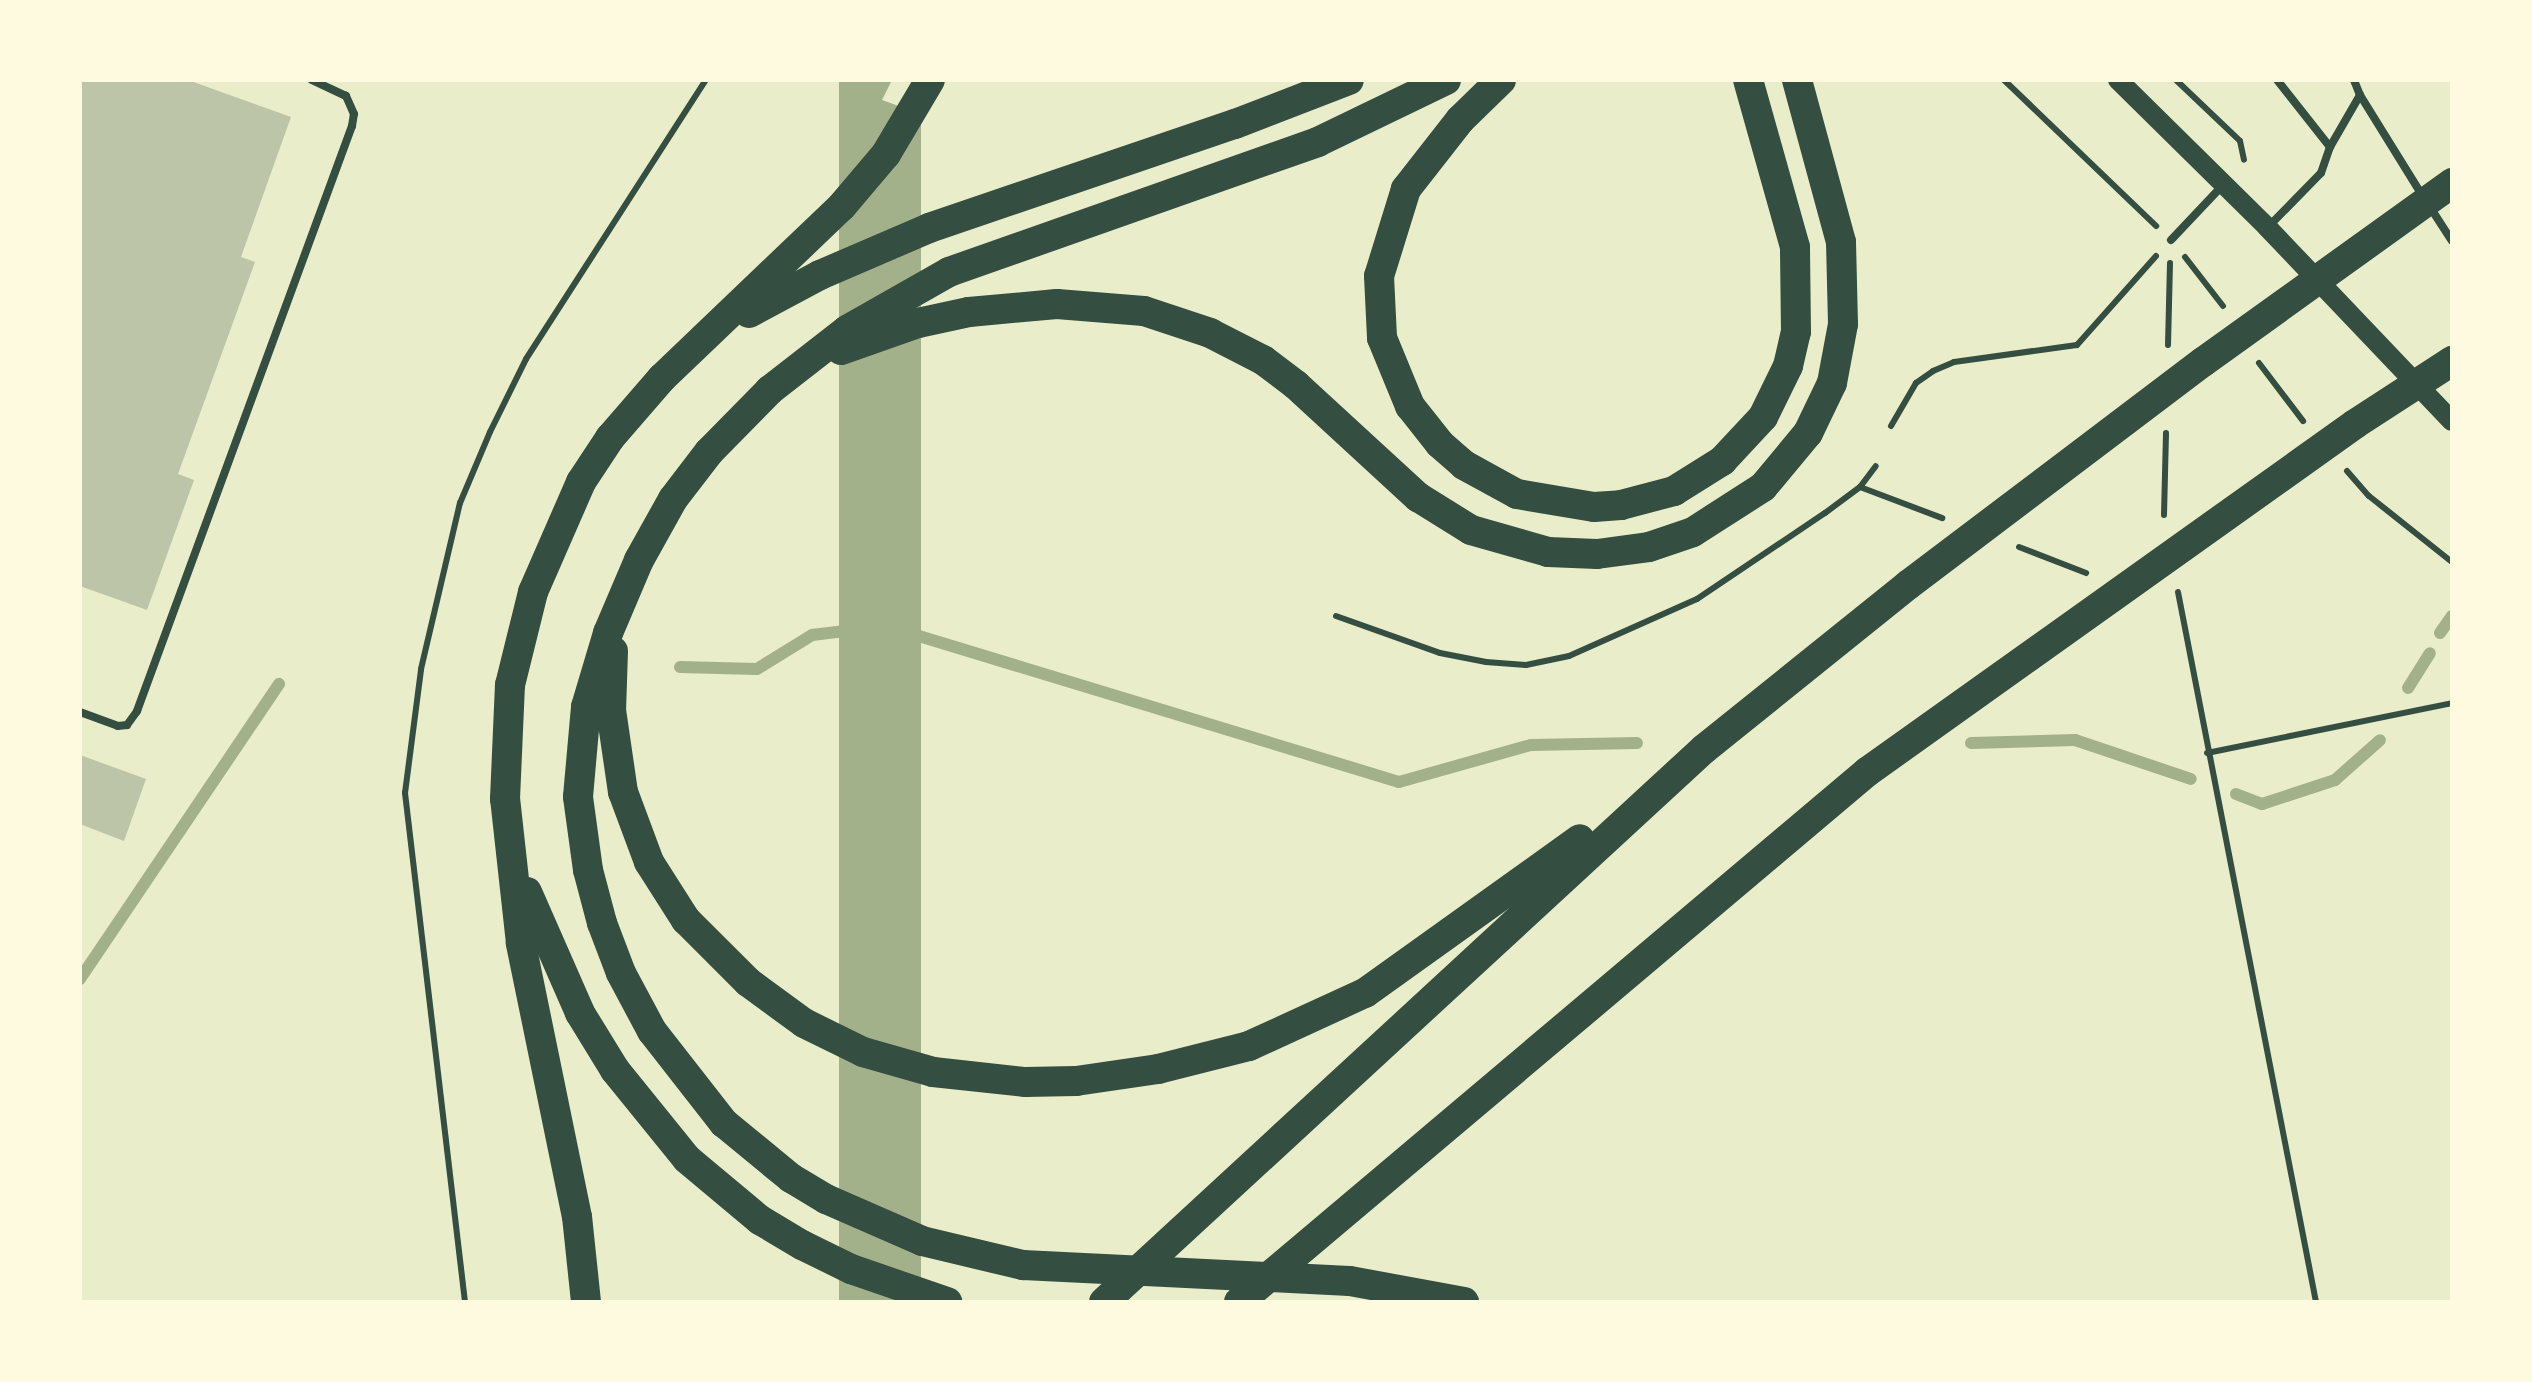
<!DOCTYPE html>
<style>
body{margin:0}
#map{position:relative;width:2532px;height:1382px;overflow:hidden;background:#e9edc9;font-family:Jost,sans-serif}
div>[style]{position:absolute}
.water>*{inset:0;background:#a3b18a;transform-origin:0 0}
.pier>*{inset:0;background:#e9edc9;transform-origin:0 0}
.stream>*{height:12px;margin:-6px;padding:0 6px;transform-origin:6px;border-radius:6px;background:#a3b18a}
.building>*{inset:0;background:#bcc5a7}
.path>*{height:6px;margin:-3px;padding:0 3px;transform-origin:3px;border-radius:3px;background:#344e41}
.service>*{height:8px;margin:-4px;padding:0 4px;transform-origin:4px;border-radius:4px;background:#344e41}
.secondary>*{height:20px;margin:-10px;padding:0 10px;transform-origin:10px;border-radius:10px;background:#344e41}
.motorway>*{height:30px;margin:-15px;padding:0 15px;transform-origin:15px;border-radius:15px;background:#344e41}
span{translate:-50% -50%;white-space:nowrap;text-align:center;line-height:1.15;-webkit-text-stroke:8px #fefae0;paint-order:stroke}
.frame{position:absolute;inset:0;border:82px solid #fefae0;pointer-events:none}
</style>
<div id="map">
<div class="water">
<i style="left:839px;top:80px;width:82px;height:1716px"></i>
</div>
<div class="pier">
<i style="clip-path:polygon(892px 80px,934px 80px,965px 92px,949px 124px,882px 100px)"></i>
<i style="clip-path:polygon(1093px 139px,1250px 197px,1197px 215px,1039px 157px)"></i>
<i style="clip-path:polygon(1358px 235px,1414px 256px,1408px 291px,1351px 271px)"></i>
<i style="left:1751px;top:377px;width:105px;height:36px;rotate:20deg"></i>
<i style="clip-path:polygon(1985px 462px,2094px 503px,2062px 528px,1952px 488px)"></i>
<i style="clip-path:polygon(2153px 524px,2258px 563px,2223px 588px,2119px 548px)"></i>
</div>
<div class="stream">
<i style="left:2440px;top:633px;width:21px;rotate:-55deg"></i>
<i style="left:680px;top:667px;width:77px;rotate:1.5deg"></i>
<i style="left:757px;top:669px;width:65px;rotate:-31.7deg"></i>
<i style="left:812px;top:635px;width:75px;rotate:-6.9deg"></i>
<i style="left:886px;top:626px;width:536px;rotate:16.91deg"></i>
<i style="left:1399px;top:782px;width:137px;rotate:-15.7deg"></i>
<i style="left:1531px;top:745px;width:106px;rotate:-1.1deg"></i>
<i style="left:2408px;top:688px;width:41px;rotate:-57.8deg"></i>
<i style="left:1971px;top:743px;width:104px;rotate:-1.7deg"></i>
<i style="left:2075px;top:740px;width:122px;rotate:18.6deg"></i>
<i style="left:2236px;top:794px;width:28px;rotate:21deg"></i>
<i style="left:2262px;top:804px;width:77px;rotate:-18.2deg"></i>
<i style="left:2335px;top:780px;width:60px;rotate:-41.6deg"></i>
<i style="left:80px;top:979px;width:356px;rotate:-56deg"></i>
</div>
<div class="building">
<i style="clip-path:polygon(80px 80px,188px 80px,291px 117px,241px 257px,255px 262px,178px 474px,194px 480px,147px 610px,80px 586px)"></i>
<i style="clip-path:polygon(80px 755px,146px 779px,124px 841px,80px 824px)"></i>
</div>
<div class="path">
<i style="left:2004px;top:80px;width:211px;rotate:43.8deg"></i>
<i style="left:2176px;top:80px;width:88px;rotate:43.6deg"></i>
<i style="left:2240px;top:141px;width:19px;rotate:78deg"></i>
<i style="left:2185px;top:257px;width:62px;rotate:52.2deg"></i>
<i style="left:2168px;top:345px;width:82px;rotate:-88.6deg"></i>
<i style="left:2259px;top:363px;width:73px;rotate:52.8deg"></i>
<i style="left:1891px;top:426px;width:50px;rotate:-59.8deg"></i>
<i style="left:1916px;top:383px;width:21px;rotate:-35deg"></i>
<i style="left:1933px;top:371px;width:23px;rotate:-23deg"></i>
<i style="left:1954px;top:362px;width:124px;rotate:-7.9deg"></i>
<i style="left:2077px;top:345px;width:119px;rotate:-48.4deg"></i>
<i style="left:2347px;top:471px;width:33px;rotate:49deg"></i>
<i style="left:2369px;top:496px;width:106px;rotate:38.5deg"></i>
<i style="left:1860px;top:487px;width:88px;rotate:20.7deg"></i>
<i style="left:2164px;top:515px;width:82px;rotate:-88.6deg"></i>
<i style="left:2019px;top:547px;width:72px;rotate:21.2deg"></i>
<i style="left:2178px;top:592px;width:723px;rotate:79deg"></i>
<i style="left:1336px;top:616px;width:110px;rotate:19.6deg"></i>
<i style="left:1440px;top:653px;width:47px;rotate:11.1deg"></i>
<i style="left:1486px;top:662px;width:40px;rotate:4.3deg"></i>
<i style="left:1526px;top:665px;width:44px;rotate:-11.8deg"></i>
<i style="left:1569px;top:656px;width:140px;rotate:-24deg"></i>
<i style="left:1697px;top:599px;width:154px;rotate:-33.9deg"></i>
<i style="left:1825px;top:513px;width:44px;rotate:-36.6deg"></i>
<i style="left:1860px;top:487px;width:26px;rotate:-53deg"></i>
<i style="left:2207px;top:753px;width:250px;rotate:-11.5deg"></i>
<i style="left:465px;top:1302px;width:513px;rotate:-96.72deg"></i>
<i style="left:405px;top:793px;width:125px;rotate:-82.6deg"></i>
<i style="left:421px;top:669px;width:171px;rotate:-76.8deg"></i>
<i style="left:460px;top:503px;width:77px;rotate:-67.1deg"></i>
<i style="left:490px;top:432px;width:81px;rotate:-63.7deg"></i>
<i style="left:526px;top:359px;width:332px;rotate:-57.2deg"></i>
</div>
<div class="service">
<i style="left:2360px;top:95px;width:118px;rotate:58.2deg"></i>
<i style="left:2330px;top:147px;width:60px;rotate:-60deg"></i>
<i style="left:2360px;top:95px;width:16px;rotate:-112deg"></i>
<i style="left:2430px;top:207px;width:40px;rotate:57.1deg"></i>
<i style="left:2271px;top:224px;width:71px;rotate:-45.6deg"></i>
<i style="left:2321px;top:173px;width:28px;rotate:-71deg"></i>
<i style="left:2330px;top:147px;width:85px;rotate:-128.3deg"></i>
<i style="left:2171px;top:240px;width:76px;rotate:-46.6deg"></i>
<i style="left:80px;top:712px;width:40px;rotate:20.2deg"></i>
<i style="left:118px;top:726px;width:9px;rotate:-6deg"></i>
<i style="left:127px;top:725px;width:17px;rotate:-54deg"></i>
<i style="left:137px;top:711px;width:623px;rotate:-69.82deg"></i>
<i style="left:352px;top:126px;width:12px;rotate:-81deg"></i>
<i style="left:354px;top:114px;width:20px;rotate:-114deg"></i>
<i style="left:346px;top:96px;width:38px;rotate:-155deg"></i>
</div>
<div class="secondary">
<i style="left:2118px;top:80px;width:209px;rotate:44.6deg"></i>
<i style="left:2267px;top:227px;width:268px;rotate:46.4deg"></i>
</div>
<div class="motorway">
<i style="left:1446px;top:80px;width:142px;rotate:154.2deg"></i>
<i style="left:1318px;top:142px;width:391px;rotate:160.6deg"></i>
<i style="left:949px;top:272px;width:117px;rotate:150.4deg"></i>
<i style="left:847px;top:330px;width:98px;rotate:142.1deg"></i>
<i style="left:770px;top:390px;width:87px;rotate:134.5deg"></i>
<i style="left:709px;top:452px;width:59px;rotate:127.5deg"></i>
<i style="left:673px;top:499px;width:70px;rotate:119.1deg"></i>
<i style="left:639px;top:560px;width:79px;rotate:113deg"></i>
<i style="left:608px;top:633px;width:77px;rotate:106.6deg"></i>
<i style="left:586px;top:707px;width:90px;rotate:95.1deg"></i>
<i style="left:578px;top:797px;width:74px;rotate:82.2deg"></i>
<i style="left:588px;top:870px;width:55px;rotate:75.2deg"></i>
<i style="left:602px;top:923px;width:53px;rotate:69.2deg"></i>
<i style="left:621px;top:973px;width:66px;rotate:61.9deg"></i>
<i style="left:652px;top:1031px;width:117px;rotate:52deg"></i>
<i style="left:724px;top:1123px;width:87px;rotate:39.4deg"></i>
<i style="left:791px;top:1178px;width:41px;rotate:31deg"></i>
<i style="left:826px;top:1199px;width:105px;rotate:23.6deg"></i>
<i style="left:922px;top:1241px;width:104px;rotate:13.4deg"></i>
<i style="left:1023px;top:1265px;width:327px;rotate:2.8deg"></i>
<i style="left:1350px;top:1281px;width:116px;rotate:10.4deg"></i>
<i style="left:1501px;top:80px;width:57px;rotate:135.7deg"></i>
<i style="left:1460px;top:120px;width:88px;rotate:128deg"></i>
<i style="left:1406px;top:189px;width:91px;rotate:107.2deg"></i>
<i style="left:1379px;top:276px;width:62px;rotate:87.2deg"></i>
<i style="left:1382px;top:338px;width:74px;rotate:67.6deg"></i>
<i style="left:1410px;top:406px;width:48px;rotate:51.7deg"></i>
<i style="left:1440px;top:444px;width:32px;rotate:41deg"></i>
<i style="left:1464px;top:465px;width:60px;rotate:28.7deg"></i>
<i style="left:1517px;top:494px;width:78px;rotate:9.6deg"></i>
<i style="left:1594px;top:507px;width:27px;rotate:-4deg"></i>
<i style="left:1621px;top:505px;width:55px;rotate:-14.8deg"></i>
<i style="left:1674px;top:491px;width:57px;rotate:-32deg"></i>
<i style="left:1722px;top:461px;width:60px;rotate:-47deg"></i>
<i style="left:1763px;top:417px;width:57px;rotate:-63.9deg"></i>
<i style="left:1788px;top:366px;width:35px;rotate:-77deg"></i>
<i style="left:1796px;top:332px;width:85px;rotate:-90.7deg"></i>
<i style="left:1795px;top:247px;width:173px;rotate:-105.7deg"></i>
<i style="left:749px;top:313px;width:81px;rotate:-28.2deg"></i>
<i style="left:820px;top:275px;width:119px;rotate:-23.3deg"></i>
<i style="left:929px;top:228px;width:323px;rotate:-18.8deg"></i>
<i style="left:1235px;top:124px;width:122px;rotate:-21.1deg"></i>
<i style="left:841px;top:350px;width:82px;rotate:-19.3deg"></i>
<i style="left:918px;top:323px;width:52px;rotate:-12.2deg"></i>
<i style="left:969px;top:312px;width:88px;rotate:-5.2deg"></i>
<i style="left:1057px;top:304px;width:87px;rotate:4.6deg"></i>
<i style="left:1144px;top:311px;width:70px;rotate:18.4deg"></i>
<i style="left:1210px;top:333px;width:59px;rotate:27deg"></i>
<i style="left:1263px;top:360px;width:41px;rotate:37.1deg"></i>
<i style="left:1296px;top:385px;width:166px;rotate:42.6deg"></i>
<i style="left:1418px;top:497px;width:62px;rotate:31.9deg"></i>
<i style="left:1471px;top:530px;width:80px;rotate:15.9deg"></i>
<i style="left:1548px;top:552px;width:49px;rotate:2.3deg"></i>
<i style="left:1597px;top:554px;width:52px;rotate:-7.7deg"></i>
<i style="left:1649px;top:547px;width:46px;rotate:-18.8deg"></i>
<i style="left:1693px;top:532px;width:83px;rotate:-32.7deg"></i>
<i style="left:1763px;top:487px;width:70px;rotate:-50.2deg"></i>
<i style="left:1808px;top:433px;width:55px;rotate:-64.4deg"></i>
<i style="left:1832px;top:383px;width:60px;rotate:-79.4deg"></i>
<i style="left:1843px;top:324px;width:82px;rotate:-91.4deg"></i>
<i style="left:1841px;top:242px;width:168px;rotate:-105.2deg"></i>
<i style="left:613px;top:651px;width:59px;rotate:91.9deg"></i>
<i style="left:611px;top:710px;width:83px;rotate:81.7deg"></i>
<i style="left:623px;top:792px;width:75px;rotate:69.6deg"></i>
<i style="left:649px;top:862px;width:69px;rotate:57.5deg"></i>
<i style="left:686px;top:920px;width:88px;rotate:45deg"></i>
<i style="left:748px;top:982px;width:69px;rotate:36.2deg"></i>
<i style="left:804px;top:1023px;width:66px;rotate:26.2deg"></i>
<i style="left:863px;top:1052px;width:73px;rotate:15.9deg"></i>
<i style="left:933px;top:1072px;width:93px;rotate:6.2deg"></i>
<i style="left:1025px;top:1082px;width:51px;rotate:-1.1deg"></i>
<i style="left:1076px;top:1081px;width:83px;rotate:-8.3deg"></i>
<i style="left:1158px;top:1069px;width:94px;rotate:-14.2deg"></i>
<i style="left:1249px;top:1046px;width:128px;rotate:-24.6deg"></i>
<i style="left:1365px;top:993px;width:264px;rotate:-35.6deg"></i>
<i style="left:527px;top:892px;width:132px;rotate:66.3deg"></i>
<i style="left:580px;top:1013px;width:67px;rotate:58.4deg"></i>
<i style="left:615px;top:1070px;width:114px;rotate:51deg"></i>
<i style="left:687px;top:1159px;width:95px;rotate:39.9deg"></i>
<i style="left:760px;top:1220px;width:49px;rotate:30.8deg"></i>
<i style="left:802px;top:1245px;width:55px;rotate:26.1deg"></i>
<i style="left:851px;top:1269px;width:102px;rotate:19deg"></i>
<i style="left:586px;top:1302px;width:85px;rotate:-96deg"></i>
<i style="left:577px;top:1217px;width:280px;rotate:-101.6deg"></i>
<i style="left:521px;top:943px;width:145px;rotate:-96.3deg"></i>
<i style="left:505px;top:799px;width:114px;rotate:-87.5deg"></i>
<i style="left:510px;top:685px;width:96px;rotate:-76.1deg"></i>
<i style="left:533px;top:592px;width:120px;rotate:-66.4deg"></i>
<i style="left:581px;top:482px;width:53px;rotate:-56.6deg"></i>
<i style="left:610px;top:438px;width:79px;rotate:-49.1deg"></i>
<i style="left:662px;top:378px;width:249px;rotate:-43.7deg"></i>
<i style="left:842px;top:206px;width:68px;rotate:-49.8deg"></i>
<i style="left:886px;top:154px;width:86px;rotate:-59.3deg"></i>
<i style="left:1104px;top:1302px;width:816px;rotate:-42.67deg"></i>
<i style="left:1704px;top:749px;width:262px;rotate:-38.8deg"></i>
<i style="left:1908px;top:585px;width:370px;rotate:-37.1deg"></i>
<i style="left:2203px;top:362px;width:307px;rotate:-35.7deg"></i>
<i style="left:1239px;top:1302px;width:822px;rotate:-40.16deg"></i>
<i style="left:1867px;top:772px;width:599px;rotate:-35.49deg"></i>
<i style="left:2355px;top:424px;width:116px;rotate:-33deg"></i>
</div>
<div class="frame"></div>
</div>
